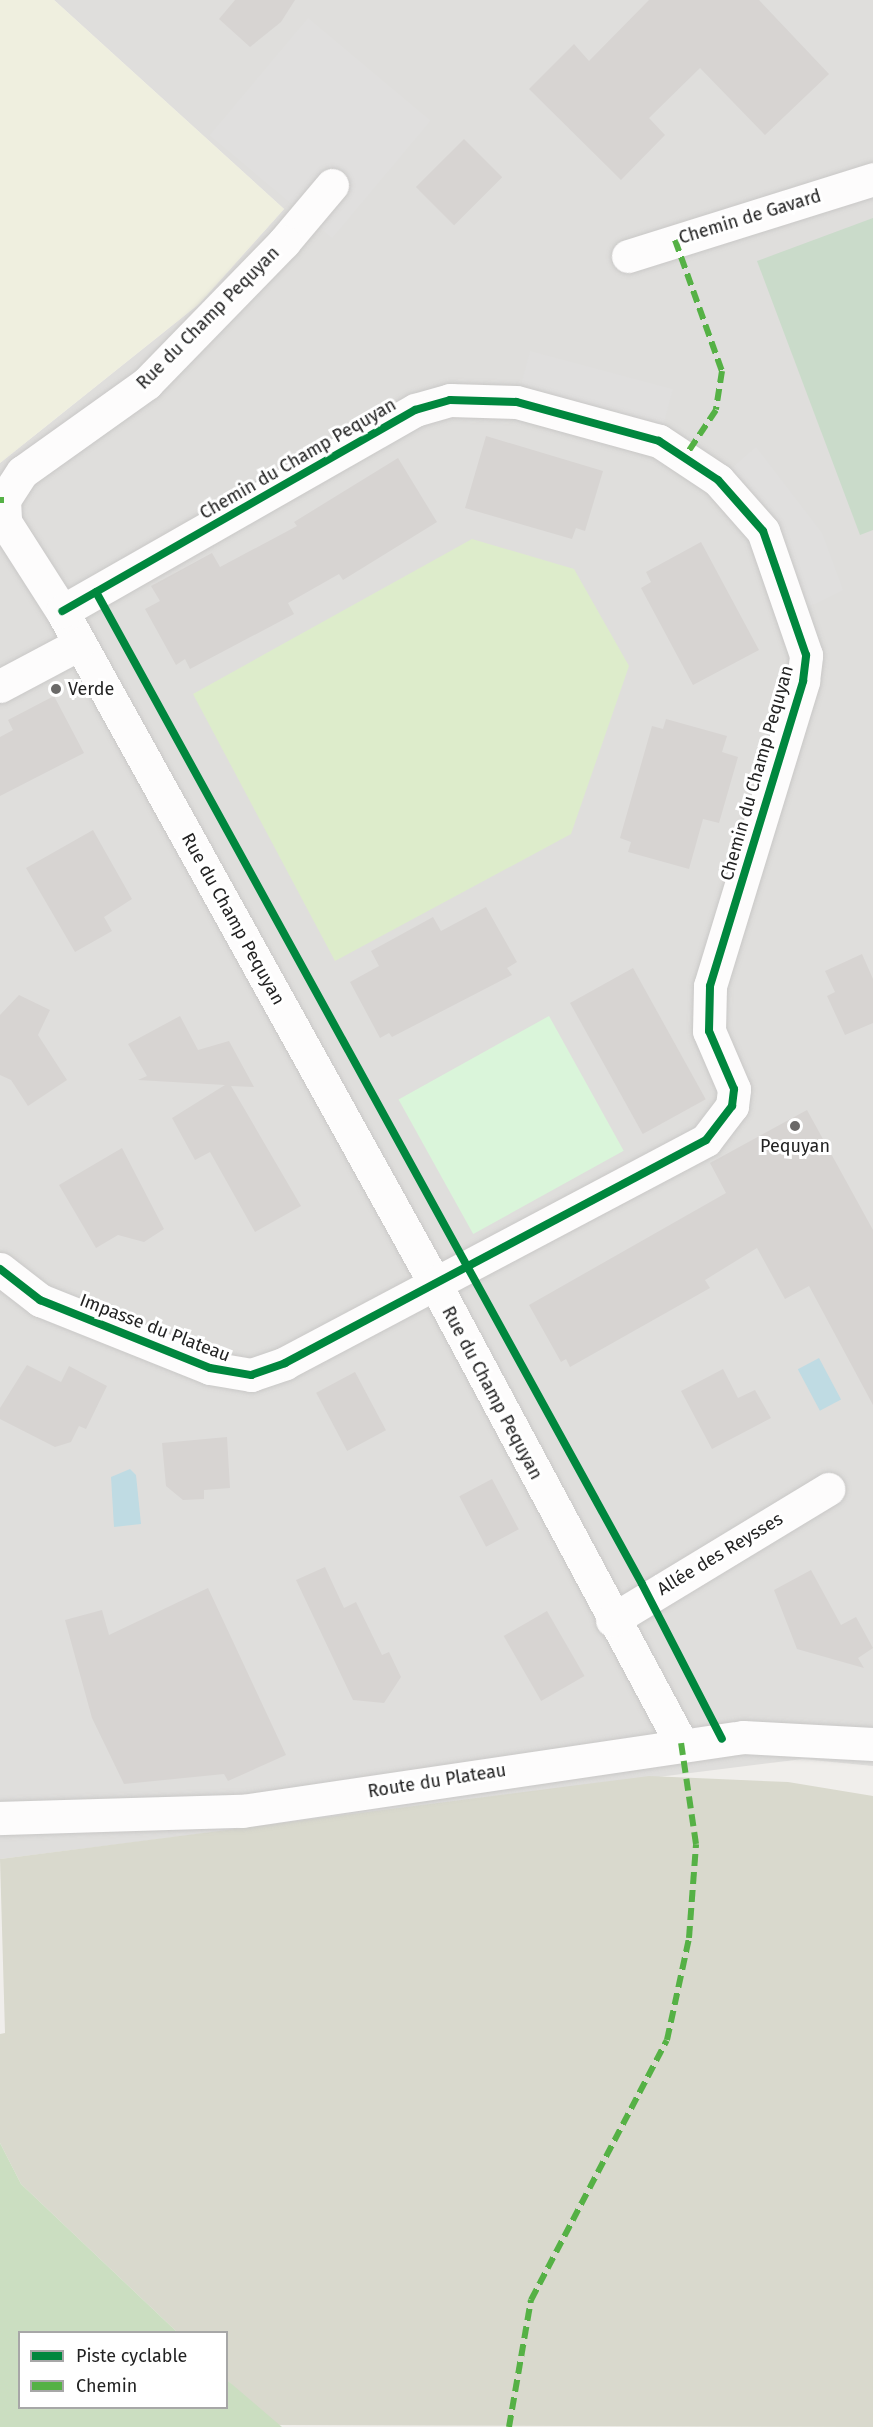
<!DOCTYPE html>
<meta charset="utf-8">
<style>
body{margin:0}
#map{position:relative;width:873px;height:2427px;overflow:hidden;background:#f0eeeb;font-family:"Fira Sans",sans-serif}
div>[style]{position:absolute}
.residential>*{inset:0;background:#dfdedc}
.construction>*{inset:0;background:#d9d9cd}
.farmland>*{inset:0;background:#efefdf}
.grass>*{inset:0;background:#ddeccb}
.forest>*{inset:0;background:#cbdec1}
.cemetery>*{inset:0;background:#cadbca}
.park>*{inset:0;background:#daf5da;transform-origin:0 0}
.parking>*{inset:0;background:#e0dfde;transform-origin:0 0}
.water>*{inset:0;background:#bfdbe3;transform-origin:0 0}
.building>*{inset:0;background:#d7d4d2;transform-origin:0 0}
.roads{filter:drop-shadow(0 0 2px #c9c8c7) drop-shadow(0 0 2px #c9c8c7)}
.minor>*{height:33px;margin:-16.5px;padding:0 16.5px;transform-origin:16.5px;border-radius:16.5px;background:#fdfcfc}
.quiet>*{height:6px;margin-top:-3px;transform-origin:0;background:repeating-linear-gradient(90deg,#55b145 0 12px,transparent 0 18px)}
.cycleway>*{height:8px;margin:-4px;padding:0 4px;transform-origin:4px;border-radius:4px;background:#00873e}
.dots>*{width:16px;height:16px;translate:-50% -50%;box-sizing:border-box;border:3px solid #fff;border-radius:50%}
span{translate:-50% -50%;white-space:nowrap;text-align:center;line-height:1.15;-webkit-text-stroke:6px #fff;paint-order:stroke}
.street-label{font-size:18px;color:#222}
.poi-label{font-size:18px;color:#222}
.left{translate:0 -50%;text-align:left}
.legend{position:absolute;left:18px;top:2331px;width:210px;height:78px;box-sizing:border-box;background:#fff;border:2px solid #a7a7a7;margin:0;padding:8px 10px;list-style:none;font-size:18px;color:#222}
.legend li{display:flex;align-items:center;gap:12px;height:30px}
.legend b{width:30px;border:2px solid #a7a7a7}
</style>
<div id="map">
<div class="residential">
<i style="clip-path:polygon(54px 0,873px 0,873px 1766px,803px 1759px,0 1859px,0 463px,199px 304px,284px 209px)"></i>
</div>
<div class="construction">
<i style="clip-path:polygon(649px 1776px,788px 1782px,873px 1796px,873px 2427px,274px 2425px,227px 2380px,226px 2332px,177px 2332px,21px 2184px,0 2143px,0 2034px,5px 2033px,0 1859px)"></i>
</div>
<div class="farmland">
<i style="clip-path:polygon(0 0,54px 0,284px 209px,199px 304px,0 463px)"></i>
</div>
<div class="grass">
<i style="clip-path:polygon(472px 539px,574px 569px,629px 666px,571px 834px,335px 961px,193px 694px)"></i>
</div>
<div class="forest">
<i style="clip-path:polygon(0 2143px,21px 2184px,177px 2332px,20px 2332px,20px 2408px,226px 2408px,227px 2380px,282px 2427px,0 2427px)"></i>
</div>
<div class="cemetery">
<i style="clip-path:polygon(873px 218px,873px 530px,860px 535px,757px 261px)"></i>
</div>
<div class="park">
<i style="left:549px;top:1016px;width:154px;height:172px;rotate:61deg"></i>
</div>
<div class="parking">
<i style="left:308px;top:18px;width:160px;height:153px;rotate:40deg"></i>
<i style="left:530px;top:351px;width:148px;height:53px;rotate:15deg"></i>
<i style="clip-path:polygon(756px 447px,822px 533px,843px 590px,815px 604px,793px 610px,718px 480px)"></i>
</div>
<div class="water">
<i style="left:819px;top:1358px;width:47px;height:24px;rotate:62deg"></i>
<i style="clip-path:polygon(130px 1469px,136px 1475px,141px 1524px,114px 1527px,111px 1477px)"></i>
</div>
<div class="building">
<i style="clip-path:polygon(235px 0,295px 0,281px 22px,250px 47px,219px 19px)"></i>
<i style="clip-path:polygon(649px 0,759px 0,829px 74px,765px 135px,700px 68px,649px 118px,665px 135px,621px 180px,529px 89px,574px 44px,589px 61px)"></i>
<i style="left:464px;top:139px;width:54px;height:68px;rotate:45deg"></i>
<i style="clip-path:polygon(486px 436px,603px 471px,585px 531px,576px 528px,572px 539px,465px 508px)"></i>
<i style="clip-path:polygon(398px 458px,437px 522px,343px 580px,339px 574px,288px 603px,294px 614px,190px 669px,185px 659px,176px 665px,145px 609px,160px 601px,151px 586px,212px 553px,220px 567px,297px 526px,294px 522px)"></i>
<i style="clip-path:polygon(701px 542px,759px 650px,693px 685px,641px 588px,651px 582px,646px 572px)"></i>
<i style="clip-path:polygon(54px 696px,84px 753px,0 796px,0 737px,13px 730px,8px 720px)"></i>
<i style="clip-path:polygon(666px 719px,727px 736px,722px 752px,738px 757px,719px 823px,703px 819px,689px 869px,628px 852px,631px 842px,620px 838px,652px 726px,663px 729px)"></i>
<i style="clip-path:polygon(93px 830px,132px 899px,104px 917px,112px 931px,75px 952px,26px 868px)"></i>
<i style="clip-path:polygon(486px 907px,517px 962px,507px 968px,512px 975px,392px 1037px,389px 1033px,380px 1038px,350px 982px,379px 966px,371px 951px,433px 917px,441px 931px)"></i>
<i style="clip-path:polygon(862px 954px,873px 979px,873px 1023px,845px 1035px,827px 996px,835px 992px,825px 971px)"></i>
<i style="left:633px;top:968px;width:150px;height:72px;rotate:61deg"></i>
<i style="clip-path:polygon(19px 995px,50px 1010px,38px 1035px,67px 1080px,28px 1106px,11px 1080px,0 1075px,0 1015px)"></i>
<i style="clip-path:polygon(180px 1016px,198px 1050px,229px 1041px,254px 1087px,231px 1086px,301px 1206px,255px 1232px,210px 1152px,195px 1160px,172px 1118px,225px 1085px,138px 1080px,147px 1076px,128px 1044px)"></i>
<i style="clip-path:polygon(807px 1110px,873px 1230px,873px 1405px,809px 1286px,785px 1299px,757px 1248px,705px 1280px,710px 1288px,570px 1367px,566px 1359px,561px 1362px,529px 1305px,726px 1193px,710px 1163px)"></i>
<i style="clip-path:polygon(122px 1148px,164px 1229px,144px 1242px,118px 1235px,96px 1248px,59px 1185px)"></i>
<i style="clip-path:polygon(27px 1365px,61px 1382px,69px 1366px,107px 1386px,86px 1429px,79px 1426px,71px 1442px,55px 1447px,0 1419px,0 1408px)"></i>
<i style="clip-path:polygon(723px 1369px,738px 1398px,755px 1390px,771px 1418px,712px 1449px,681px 1391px)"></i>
<i style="left:355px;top:1372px;width:66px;height:44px;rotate:62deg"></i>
<i style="clip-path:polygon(227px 1437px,230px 1488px,204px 1490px,204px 1499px,183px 1500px,166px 1486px,162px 1443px)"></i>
<i style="left:492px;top:1479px;width:57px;height:37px;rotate:62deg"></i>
<i style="clip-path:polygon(325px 1567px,344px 1608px,356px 1602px,382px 1655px,389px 1652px,401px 1677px,384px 1703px,353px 1700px,296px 1580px)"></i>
<i style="clip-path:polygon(811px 1570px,841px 1625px,856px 1617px,873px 1648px,858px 1658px,864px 1668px,797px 1649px,774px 1590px)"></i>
<i style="clip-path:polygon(208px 1588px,286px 1755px,228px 1781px,224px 1774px,124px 1784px,92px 1718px,65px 1620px,102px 1610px,109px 1635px)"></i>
<i style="left:547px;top:1611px;width:75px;height:50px;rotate:60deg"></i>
</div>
<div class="roads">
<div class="minor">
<i style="left:332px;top:185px;width:75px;rotate:130.1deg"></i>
<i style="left:284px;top:242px;width:197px;rotate:134.2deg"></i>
<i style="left:147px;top:383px;width:153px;rotate:144.5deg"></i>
<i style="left:22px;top:472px;width:33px;rotate:123deg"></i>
<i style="left:4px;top:500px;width:22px;rotate:87deg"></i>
<i style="left:5px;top:522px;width:106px;rotate:57.4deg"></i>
<i style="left:62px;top:611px;width:767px;rotate:61deg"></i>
<i style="left:434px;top:1282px;width:523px;rotate:61.82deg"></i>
<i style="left:628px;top:256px;width:257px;rotate:-17.4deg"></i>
<i style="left:0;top:686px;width:89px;rotate:-28deg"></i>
<i style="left:0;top:1269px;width:51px;rotate:37.8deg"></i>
<i style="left:40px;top:1300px;width:183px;rotate:21.8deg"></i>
<i style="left:210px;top:1368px;width:42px;rotate:9.7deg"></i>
<i style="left:251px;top:1375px;width:36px;rotate:-19deg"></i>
<i style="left:285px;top:1363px;width:476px;rotate:-27.9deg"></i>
<i style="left:706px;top:1140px;width:43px;rotate:-52.6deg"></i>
<i style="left:732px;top:1106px;width:17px;rotate:-83deg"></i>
<i style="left:734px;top:1089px;width:63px;rotate:-113.3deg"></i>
<i style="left:709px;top:1031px;width:45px;rotate:-88.7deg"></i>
<i style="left:710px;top:986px;width:319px;rotate:-73deg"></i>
<i style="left:803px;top:681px;width:26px;rotate:-83deg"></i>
<i style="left:806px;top:655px;width:131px;rotate:-109.1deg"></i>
<i style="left:763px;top:531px;width:68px;rotate:-131.4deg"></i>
<i style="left:718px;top:480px;width:71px;rotate:-146.5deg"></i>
<i style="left:659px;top:441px;width:148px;rotate:-164.7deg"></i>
<i style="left:516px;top:402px;width:66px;rotate:-178.3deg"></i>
<i style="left:450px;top:400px;width:36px;rotate:164deg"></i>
<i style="left:415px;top:410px;width:406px;rotate:150.3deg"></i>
<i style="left:612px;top:1620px;width:253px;rotate:-31.2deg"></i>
<i style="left:0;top:1818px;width:242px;rotate:-1.7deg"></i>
<i style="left:242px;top:1811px;width:506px;rotate:-8.4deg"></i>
<i style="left:743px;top:1737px;width:130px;rotate:3.1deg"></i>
</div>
</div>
<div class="quiet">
<i style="left:675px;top:240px;width:139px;rotate:70.3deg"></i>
<i style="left:722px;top:371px;width:39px;rotate:99deg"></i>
<i style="left:716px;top:410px;width:54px;rotate:123.7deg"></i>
<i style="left:0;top:500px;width:4px"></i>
<i style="left:509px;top:2427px;width:129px;rotate:-80.2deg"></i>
<i style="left:531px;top:2300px;width:293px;rotate:-62.4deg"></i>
<i style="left:667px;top:2040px;width:104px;rotate:-77.8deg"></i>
<i style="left:689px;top:1938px;width:94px;rotate:-85.7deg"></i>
<i style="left:696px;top:1844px;width:102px;rotate:-98.4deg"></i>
</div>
<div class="cycleway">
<i style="left:96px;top:592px;width:1132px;rotate:61.17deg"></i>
<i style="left:642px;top:1584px;width:174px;rotate:62.7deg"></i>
<i style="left:0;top:1269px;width:51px;rotate:37.8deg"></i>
<i style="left:40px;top:1300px;width:183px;rotate:21.8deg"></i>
<i style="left:210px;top:1368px;width:42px;rotate:9.7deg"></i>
<i style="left:251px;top:1375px;width:36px;rotate:-19deg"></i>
<i style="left:285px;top:1363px;width:476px;rotate:-27.9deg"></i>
<i style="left:706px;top:1140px;width:43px;rotate:-52.6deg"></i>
<i style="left:732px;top:1106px;width:17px;rotate:-83deg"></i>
<i style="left:734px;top:1089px;width:63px;rotate:-113.3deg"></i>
<i style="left:709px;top:1031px;width:45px;rotate:-88.7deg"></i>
<i style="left:710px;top:986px;width:319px;rotate:-73deg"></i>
<i style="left:803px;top:681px;width:26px;rotate:-83deg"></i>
<i style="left:806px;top:655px;width:131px;rotate:-109.1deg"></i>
<i style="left:763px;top:531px;width:68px;rotate:-131.4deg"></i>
<i style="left:718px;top:480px;width:71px;rotate:-146.5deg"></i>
<i style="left:659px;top:441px;width:148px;rotate:-164.7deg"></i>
<i style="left:516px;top:402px;width:66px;rotate:-178.3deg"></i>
<i style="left:450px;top:400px;width:36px;rotate:164deg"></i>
<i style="left:415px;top:410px;width:406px;rotate:150.3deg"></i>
</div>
<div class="dots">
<i style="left:56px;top:689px;background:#6a6968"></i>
<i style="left:795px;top:1126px;background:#6a6968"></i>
</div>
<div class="street-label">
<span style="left:750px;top:217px;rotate:-17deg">Chemin de Gavard</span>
<span style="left:208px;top:318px;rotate:-45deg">Rue du Champ Pequyan</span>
<span style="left:298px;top:459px;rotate:-30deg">Chemin du Champ Pequyan</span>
<span style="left:757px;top:773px;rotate:-74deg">Chemin du Champ Pequyan</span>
<span style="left:233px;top:919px;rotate:61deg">Rue du Champ Pequyan</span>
<span style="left:155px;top:1328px;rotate:21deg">Impasse du Plateau</span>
<span style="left:492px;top:1393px;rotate:62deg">Rue du Champ Pequyan</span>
<span style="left:720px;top:1554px;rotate:-31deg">Allée des Reysses</span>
<span style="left:437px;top:1781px;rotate:-9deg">Route du Plateau</span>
</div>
<div class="poi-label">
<span class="left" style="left:68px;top:689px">Verde</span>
<span style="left:795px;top:1146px">Pequyan</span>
</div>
<ul class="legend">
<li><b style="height:8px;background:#00873e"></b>Piste cyclable</li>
<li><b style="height:8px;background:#55b145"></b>Chemin</li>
</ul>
</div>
